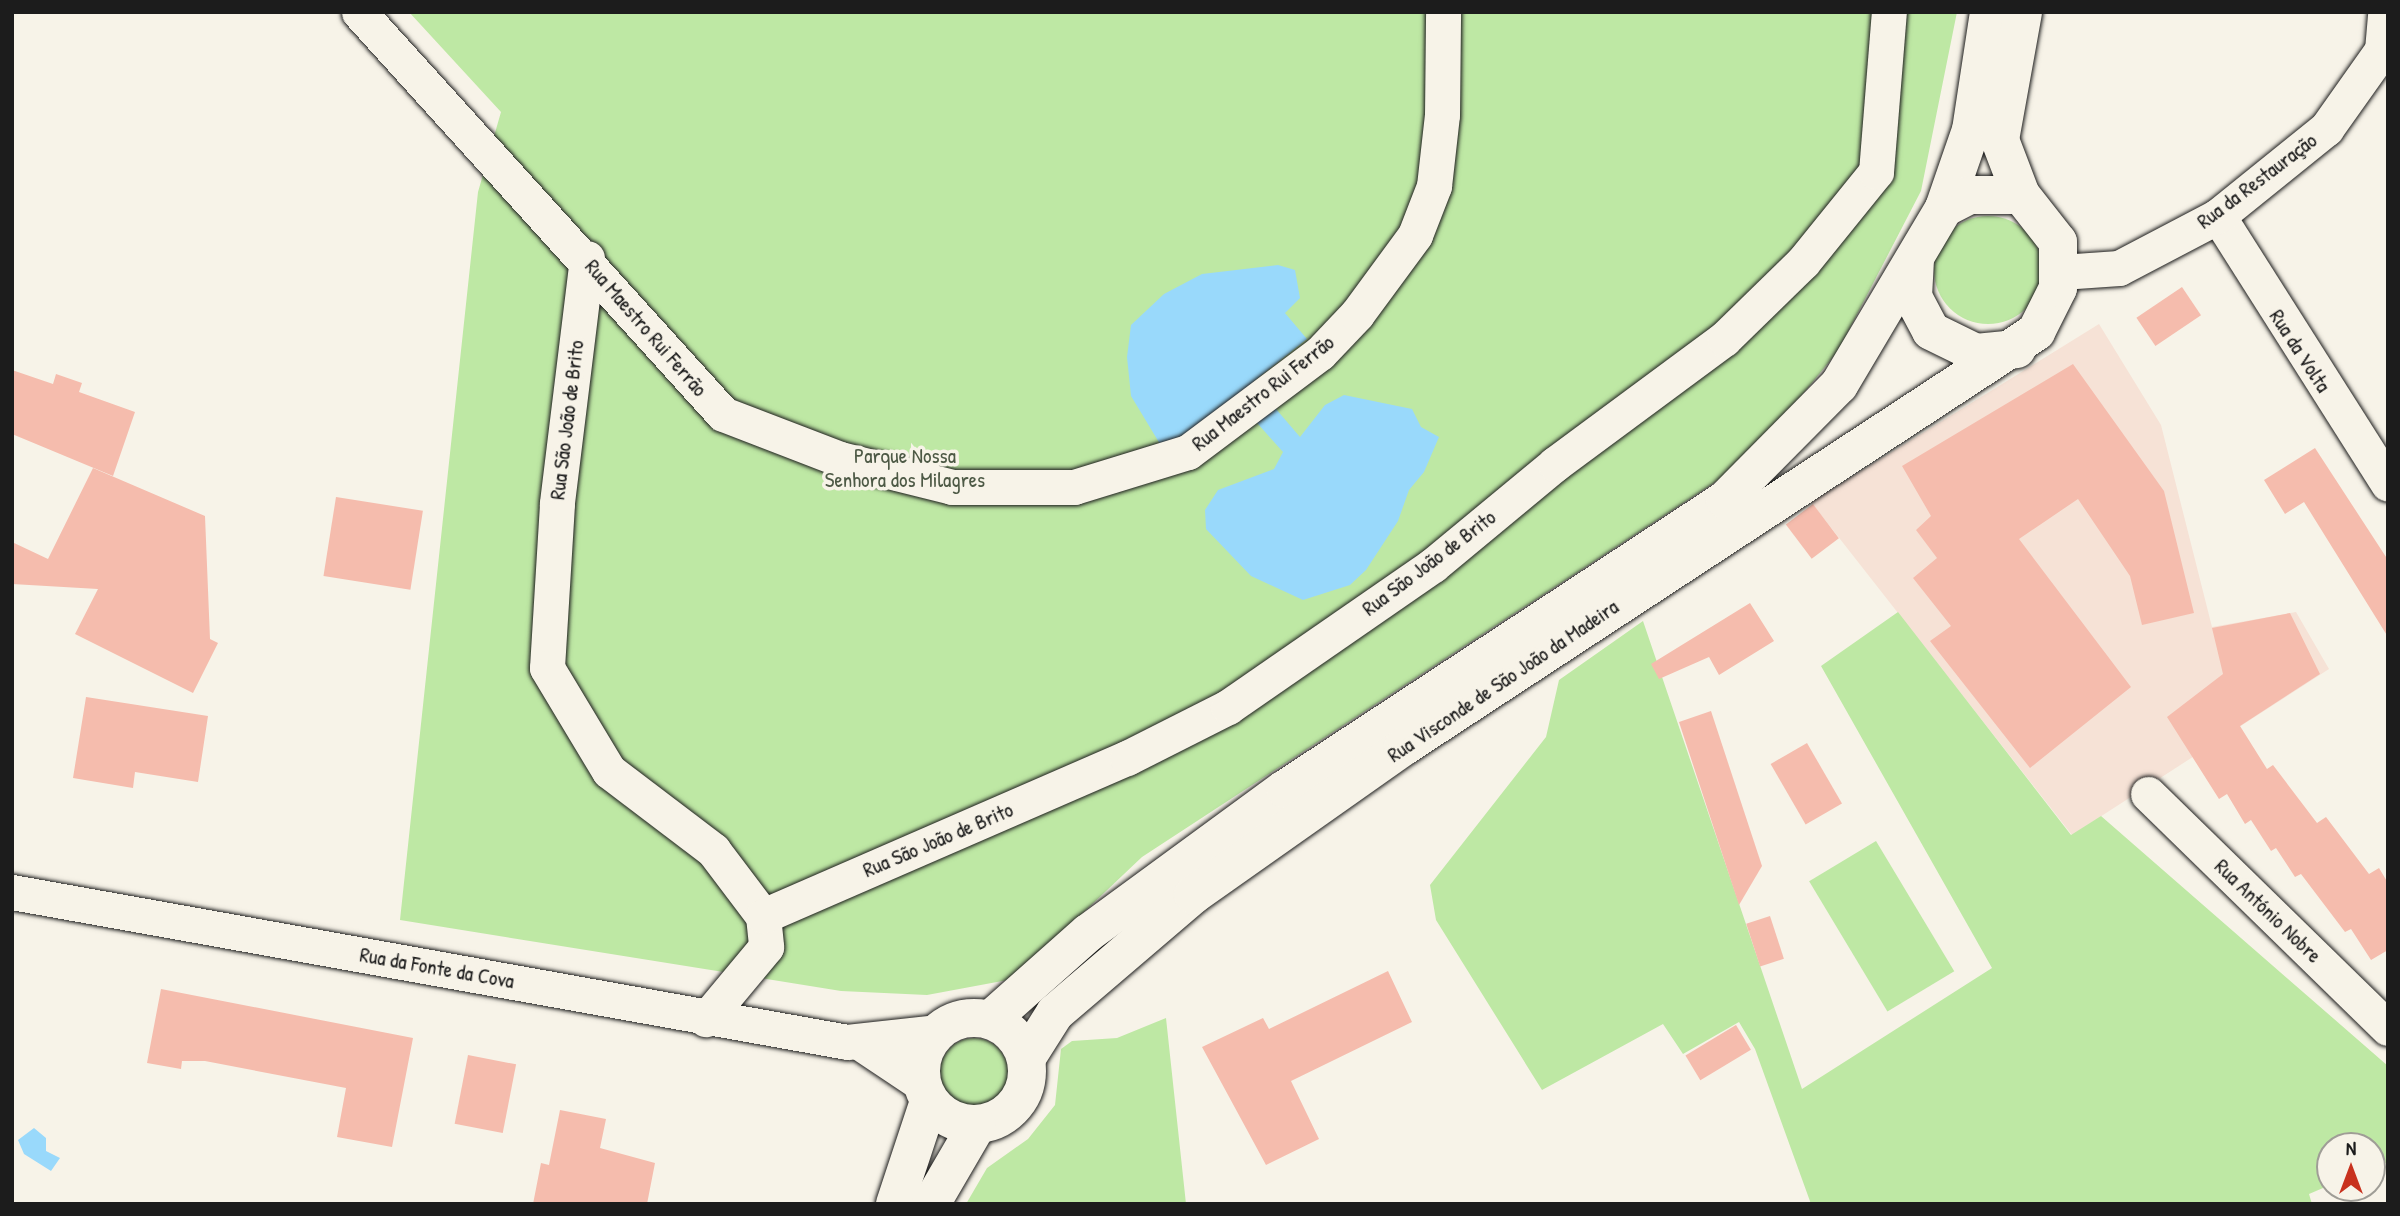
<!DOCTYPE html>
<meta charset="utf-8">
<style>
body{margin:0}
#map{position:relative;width:2400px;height:1216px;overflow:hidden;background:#f7f3e8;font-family:"Patrick Hand",sans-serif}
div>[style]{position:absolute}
.built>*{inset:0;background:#f6e2d6}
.green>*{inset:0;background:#bee8a4;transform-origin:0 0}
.round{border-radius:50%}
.water>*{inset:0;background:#99d9fb}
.building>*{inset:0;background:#f5bcad;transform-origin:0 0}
.roads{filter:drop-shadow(0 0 2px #1c1c1c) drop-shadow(0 0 2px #1c1c1c)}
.minor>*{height:35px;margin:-17.5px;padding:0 17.5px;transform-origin:17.5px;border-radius:17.5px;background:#f7f3e8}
.secondary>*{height:38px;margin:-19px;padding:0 19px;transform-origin:19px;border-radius:19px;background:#f7f3e8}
.secondary>.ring{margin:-19px;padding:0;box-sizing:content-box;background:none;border:38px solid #f7f3e8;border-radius:50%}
span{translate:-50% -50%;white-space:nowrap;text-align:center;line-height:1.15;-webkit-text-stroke:7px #f7f3e8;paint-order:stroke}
.street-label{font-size:21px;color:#1c1c1c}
.park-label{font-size:21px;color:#4d5945}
.frame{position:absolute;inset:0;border:14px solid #1c1c1c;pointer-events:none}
.north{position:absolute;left:2316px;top:1132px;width:70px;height:70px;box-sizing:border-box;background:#f7f3e8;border:2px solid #9f9d96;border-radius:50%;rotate:0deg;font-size:19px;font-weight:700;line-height:28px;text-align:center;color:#1c1c1c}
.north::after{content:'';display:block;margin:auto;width:24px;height:32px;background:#c8321e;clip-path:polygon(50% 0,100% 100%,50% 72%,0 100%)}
</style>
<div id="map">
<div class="built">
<i style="clip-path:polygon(2099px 324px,2161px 425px,2212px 627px,2296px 612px,2329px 669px,2072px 835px,1811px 502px)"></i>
</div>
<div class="green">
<i style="clip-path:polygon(409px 12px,1957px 12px,1921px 191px,1838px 351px,1749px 460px,1142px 857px,1013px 979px,927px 995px,841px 991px,400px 920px,478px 192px,501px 112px)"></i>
<i class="round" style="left:1934px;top:216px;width:108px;height:108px"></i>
<i style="clip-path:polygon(1898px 612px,2071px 835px,2101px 816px,2388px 1066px,2388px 1162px,2372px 1168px,2372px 1146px,2330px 1146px,2330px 1185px,2309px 1194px,2312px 1204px,1811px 1204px,1755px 1049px,1739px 1022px,1683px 1054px,1663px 1024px,1542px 1090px,1436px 920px,1430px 885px,1546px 737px,1559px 680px,1643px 621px,1802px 1089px,1992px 968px,1821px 666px)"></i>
<i style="left:1876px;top:841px;width:152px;height:78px;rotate:59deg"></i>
<i style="clip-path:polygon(1166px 1018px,1186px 1204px,966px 1204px,987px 1168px,1028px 1139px,1055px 1105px,1061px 1049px,1072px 1041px,1117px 1038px)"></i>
<i class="round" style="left:940px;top:1038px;width:68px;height:68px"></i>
</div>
<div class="water">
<i style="clip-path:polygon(1278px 265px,1295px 270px,1300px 298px,1285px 313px,1307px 339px,1253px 382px,1300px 437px,1325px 405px,1344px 395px,1412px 409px,1421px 427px,1439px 437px,1424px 472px,1409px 490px,1398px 521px,1366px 570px,1350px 585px,1303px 600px,1251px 576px,1206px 529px,1205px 510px,1218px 490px,1274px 469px,1283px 452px,1234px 397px,1179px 439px,1160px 444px,1131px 396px,1127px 357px,1131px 325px,1164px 294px,1202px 274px)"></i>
<i style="clip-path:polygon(34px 1128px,46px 1138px,46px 1151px,60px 1158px,51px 1171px,24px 1154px,18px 1140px)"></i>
</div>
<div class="building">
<i style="left:2182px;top:287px;width:34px;height:55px;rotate:56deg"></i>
<i style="clip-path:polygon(2073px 364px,2164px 491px,2194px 613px,2142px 625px,2130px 576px,2078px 499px,2019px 539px,2131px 687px,2030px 768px,1930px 641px,1951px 626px,1913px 578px,1937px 558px,1916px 530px,1931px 516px,1902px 466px)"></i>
<i style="clip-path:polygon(12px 370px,53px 384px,56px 374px,82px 383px,79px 392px,135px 412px,113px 476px,12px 434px)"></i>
<i style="clip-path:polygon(2315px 448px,2388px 560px,2388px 637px,2304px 502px,2285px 514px,2264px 480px)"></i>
<i style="clip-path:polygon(93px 468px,205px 516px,210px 639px,218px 643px,193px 693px,75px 634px,98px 589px,12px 584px,12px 542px,48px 559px)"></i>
<i style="left:336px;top:497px;width:88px;height:80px;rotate:9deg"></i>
<i style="left:1813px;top:504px;width:43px;height:34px;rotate:53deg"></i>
<i style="clip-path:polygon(1750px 603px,1774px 641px,1719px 675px,1709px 657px,1659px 679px,1651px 664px)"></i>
<i style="clip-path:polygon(2290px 613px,2320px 674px,2240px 726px,2267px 769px,2273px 765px,2317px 823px,2326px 817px,2369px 874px,2379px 868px,2388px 883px,2388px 950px,2371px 960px,2351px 929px,2345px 932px,2301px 874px,2295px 877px,2276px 848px,2271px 851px,2251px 820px,2245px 824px,2227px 794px,2219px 799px,2167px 717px,2223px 674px,2212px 628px)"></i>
<i style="clip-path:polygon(86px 697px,208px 716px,198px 782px,135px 772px,133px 788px,73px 778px)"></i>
<i style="clip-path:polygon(1711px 711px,1762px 866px,1739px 905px,1679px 722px)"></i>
<i style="left:1807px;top:743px;width:70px;height:42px;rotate:60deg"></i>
<i style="left:1770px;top:916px;width:45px;height:25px;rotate:72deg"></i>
<i style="clip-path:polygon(1388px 971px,1412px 1022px,1291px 1081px,1319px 1139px,1266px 1165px,1202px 1047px,1263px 1018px,1269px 1029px)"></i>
<i style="clip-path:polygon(161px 989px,413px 1038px,392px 1147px,337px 1137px,346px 1088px,205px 1061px,182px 1061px,181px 1069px,147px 1063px)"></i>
<i style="left:1736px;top:1025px;width:29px;height:59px;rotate:59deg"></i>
<i style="left:468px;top:1055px;width:49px;height:70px;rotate:11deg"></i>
<i style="clip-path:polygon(560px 1110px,606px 1119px,600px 1148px,655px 1163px,647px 1204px,533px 1204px,541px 1163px,549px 1165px)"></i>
</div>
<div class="roads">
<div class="minor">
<i style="left:359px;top:12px;width:542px;rotate:47.84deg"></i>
<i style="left:723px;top:414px;width:125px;rotate:21deg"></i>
<i style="left:840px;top:459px;width:115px;rotate:14deg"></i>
<i style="left:952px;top:487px;width:122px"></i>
<i style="left:1074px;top:487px;width:119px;rotate:-17.1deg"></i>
<i style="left:1188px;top:452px;width:165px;rotate:-36.9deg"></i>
<i style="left:1320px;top:353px;width:54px;rotate:-46.5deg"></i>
<i style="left:1357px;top:314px;width:98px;rotate:-53.7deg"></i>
<i style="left:1415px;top:235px;width:53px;rotate:-68.8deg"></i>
<i style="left:1434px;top:186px;width:71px;rotate:-83.6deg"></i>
<i style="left:1442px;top:115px;width:103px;rotate:-89.4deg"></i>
<i style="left:2218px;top:216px;width:317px;rotate:57.6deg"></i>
<i style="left:587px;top:258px;width:248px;rotate:97deg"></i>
<i style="left:557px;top:504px;width:164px;rotate:93.5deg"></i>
<i style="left:547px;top:668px;width:120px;rotate:59deg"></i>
<i style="left:609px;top:771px;width:131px;rotate:37.2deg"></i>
<i style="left:713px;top:850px;width:83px;rotate:52.9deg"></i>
<i style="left:763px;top:916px;width:31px;rotate:84deg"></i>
<i style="left:766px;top:947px;width:94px;rotate:129.8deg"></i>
<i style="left:2061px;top:272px;width:58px;rotate:-3.9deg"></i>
<i style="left:2119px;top:268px;width:112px;rotate:-27.7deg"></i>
<i style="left:2218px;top:216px;width:139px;rotate:-38.9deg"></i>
<i style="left:2326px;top:129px;width:97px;rotate:-54.7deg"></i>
<i style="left:2382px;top:50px;width:38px;rotate:-85deg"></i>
<i style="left:2148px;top:794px;width:335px;rotate:44.3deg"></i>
<i style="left:12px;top:892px;width:848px;rotate:10.18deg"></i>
<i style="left:847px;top:1042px;width:92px;rotate:-6.3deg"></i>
<i style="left:763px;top:916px;width:397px;rotate:-23.5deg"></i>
<i style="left:1127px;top:758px;width:113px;rotate:-26.8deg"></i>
<i style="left:1228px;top:707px;width:249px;rotate:-34.7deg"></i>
<i style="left:1433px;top:565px;width:158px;rotate:-39.6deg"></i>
<i style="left:1555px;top:464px;width:210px;rotate:-36.5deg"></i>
<i style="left:1724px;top:339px;width:110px;rotate:-44.3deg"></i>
<i style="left:1803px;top:262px;width:116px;rotate:-51deg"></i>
<i style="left:1876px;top:172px;width:161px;rotate:-85.4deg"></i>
<i style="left:862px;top:1044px;width:72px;rotate:33.7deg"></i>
</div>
<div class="secondary">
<i style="left:1944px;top:208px;width:83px;rotate:-70.9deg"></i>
<i style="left:1971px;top:130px;width:119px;rotate:-81.3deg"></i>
<i style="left:1915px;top:259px;width:38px;rotate:93deg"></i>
<i style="left:1913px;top:297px;width:38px;rotate:62deg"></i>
<i style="left:1931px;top:331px;width:50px;rotate:26.1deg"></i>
<i style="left:1976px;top:353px;width:41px;rotate:-5.6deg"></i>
<i class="ring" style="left:921px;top:1018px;width:68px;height:68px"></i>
<i style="left:990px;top:1020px;width:131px;rotate:-41.6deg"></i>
<i style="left:1088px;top:933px;width:244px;rotate:-36.2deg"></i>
<i style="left:1285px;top:789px;width:526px;rotate:-33.3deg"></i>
<i style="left:1725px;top:500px;width:162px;rotate:-45.3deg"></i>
<i style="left:1839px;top:385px;width:206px;rotate:-59.3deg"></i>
<i style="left:1944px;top:208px;width:29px;rotate:-27deg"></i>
<i style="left:1970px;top:195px;width:51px"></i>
<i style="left:1026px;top:1059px;width:54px;rotate:-57.8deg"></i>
<i style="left:1055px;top:1013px;width:182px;rotate:-40.5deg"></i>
<i style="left:1193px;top:895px;width:257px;rotate:-35.2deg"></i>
<i style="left:1403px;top:747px;width:757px;rotate:-33.25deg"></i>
<i style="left:2036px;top:332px;width:49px;rotate:-63.4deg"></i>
<i style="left:2058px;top:288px;width:46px;rotate:-90deg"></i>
<i style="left:2058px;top:242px;width:60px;rotate:-128.2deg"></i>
<i style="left:2021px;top:195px;width:59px;rotate:-110.9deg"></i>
<i style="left:2000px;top:140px;width:130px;rotate:-79.8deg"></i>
<i style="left:895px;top:1204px;width:108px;rotate:-71.7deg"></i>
<i style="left:931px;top:1204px;width:91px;rotate:-59.8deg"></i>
</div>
</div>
<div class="street-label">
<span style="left:2257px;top:181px;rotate:-37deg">Rua da Restauração</span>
<span style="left:646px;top:328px;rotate:49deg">Rua Maestro Rui Ferrão</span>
<span style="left:2300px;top:351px;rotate:57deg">Rua da Volta</span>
<span style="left:1263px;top:393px;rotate:-38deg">Rua Maestro Rui Ferrão</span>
<span style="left:567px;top:420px;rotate:-83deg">Rua São João de Brito</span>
<span style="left:1429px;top:563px;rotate:-37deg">Rua São João de Brito</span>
<span style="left:1503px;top:681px;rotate:-34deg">Rua Visconde de São João da Madeira</span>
<span style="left:938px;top:840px;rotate:-23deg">Rua São João de Brito</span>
<span style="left:2268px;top:911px;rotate:44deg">Rua António Nobre</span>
<span style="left:437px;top:968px;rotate:10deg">Rua da Fonte da Cova</span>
</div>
<div class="park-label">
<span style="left:905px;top:468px">Parque Nossa<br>Senhora dos Milagres</span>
</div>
<div class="frame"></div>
<div class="north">N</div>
</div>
